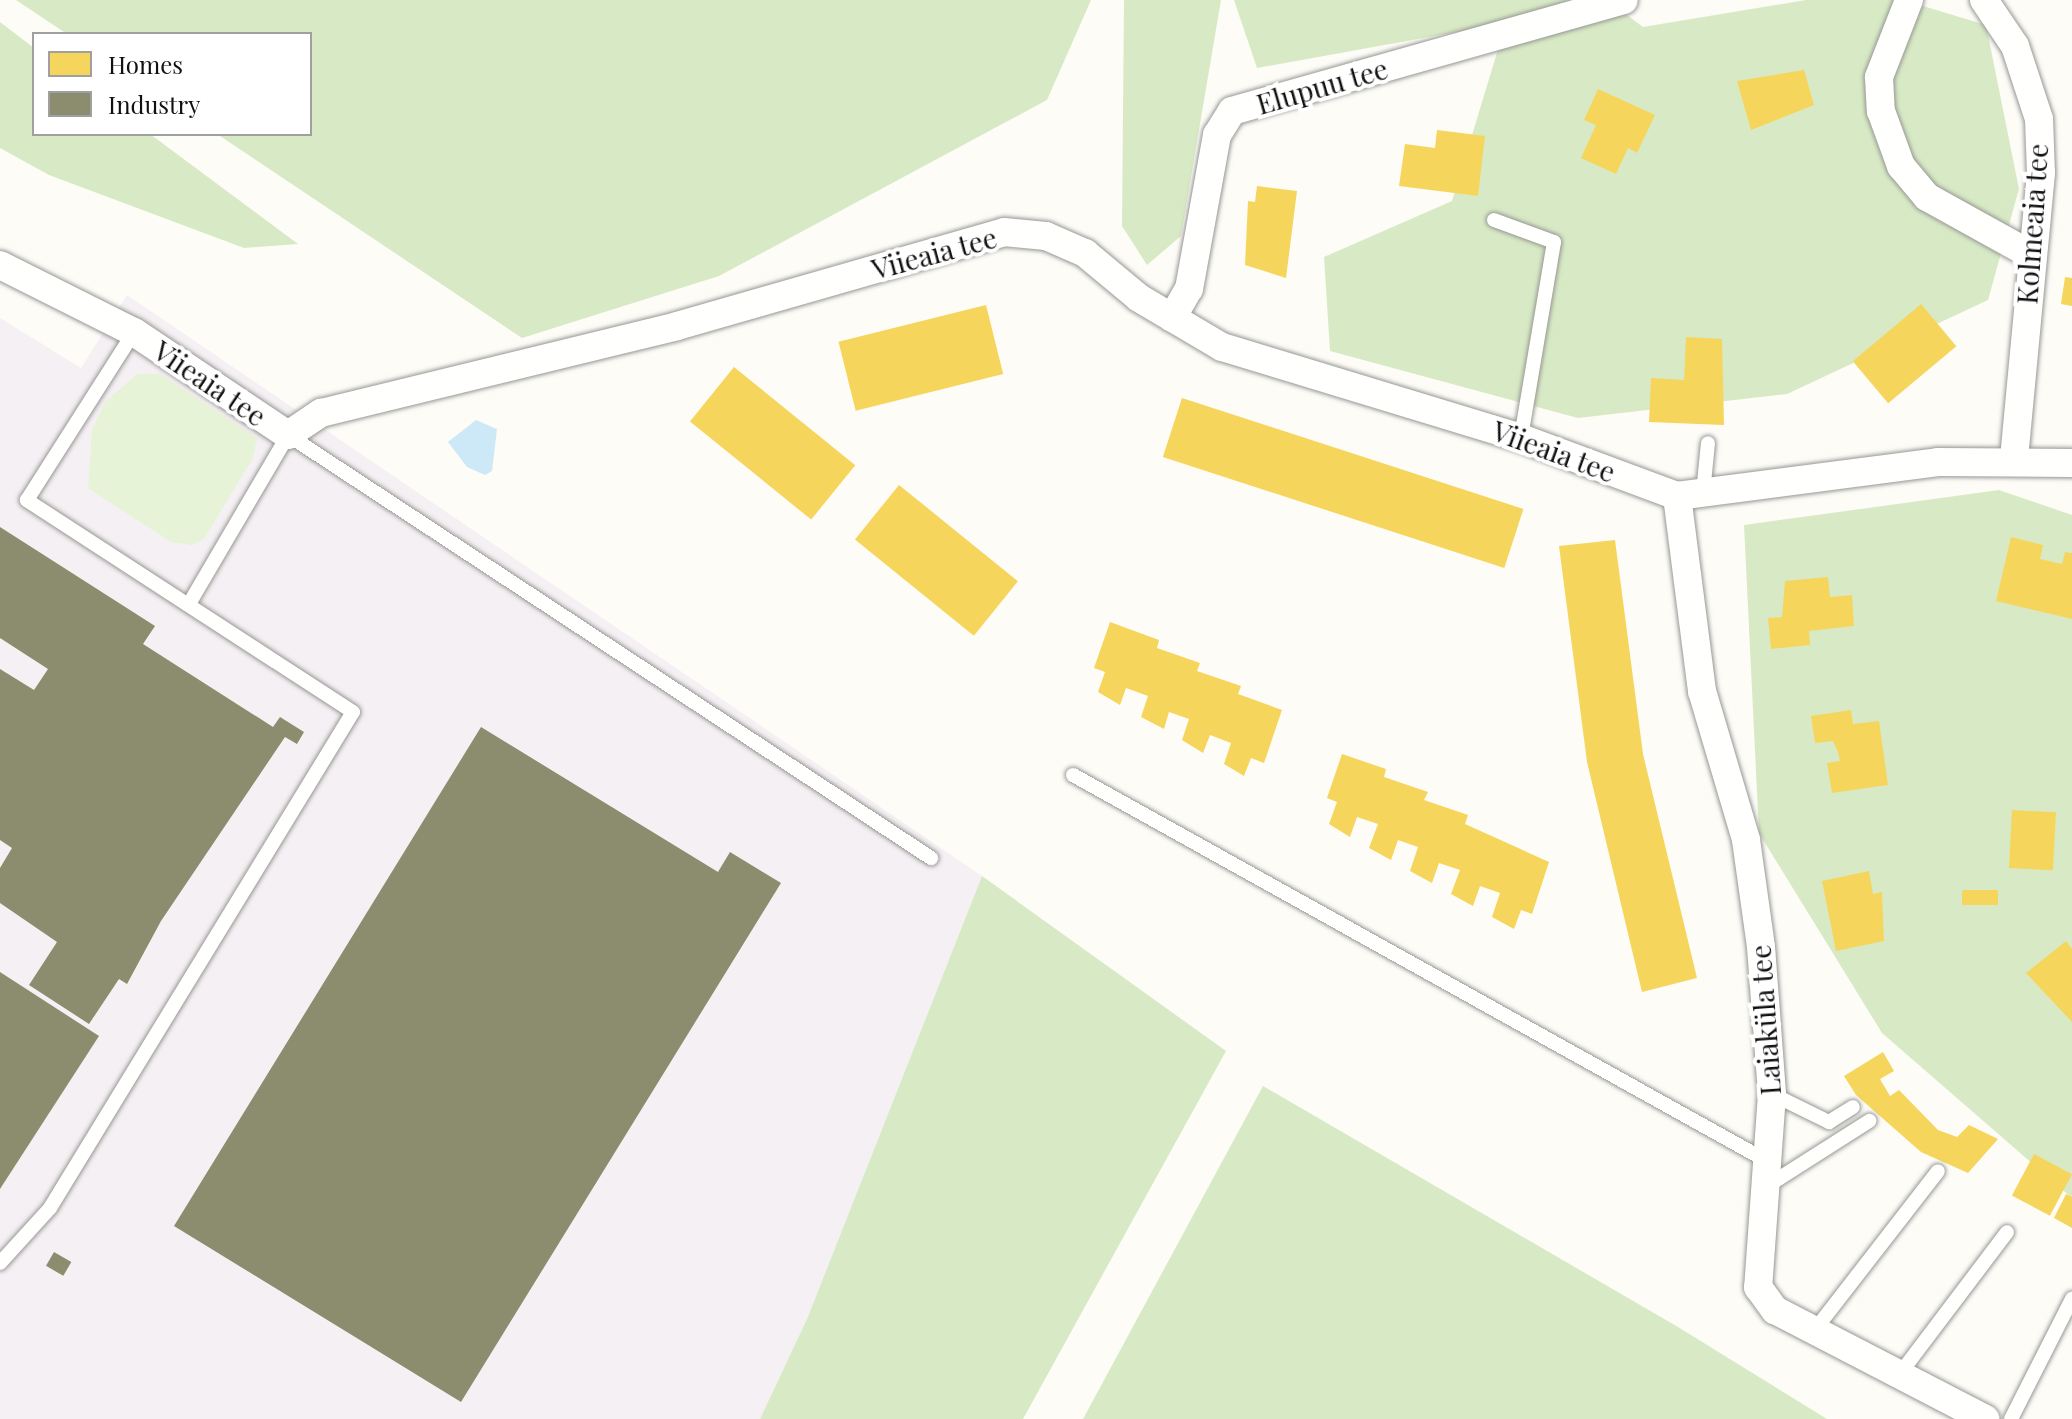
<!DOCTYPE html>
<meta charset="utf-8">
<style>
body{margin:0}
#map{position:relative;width:2072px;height:1419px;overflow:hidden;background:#fdfcf7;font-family:"Playfair Display",serif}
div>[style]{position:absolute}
.industrial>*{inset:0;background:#f5f0f3}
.green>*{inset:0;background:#e7f3d7}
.forest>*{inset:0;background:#d8eac5}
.water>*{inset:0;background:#cde8f7}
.homes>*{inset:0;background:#f6d55c;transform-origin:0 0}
.industry>*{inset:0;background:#8c8c6e;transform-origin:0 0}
.roads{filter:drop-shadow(0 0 2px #979795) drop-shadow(0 0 2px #979795)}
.lane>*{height:14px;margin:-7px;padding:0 7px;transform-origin:7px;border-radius:7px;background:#fffffe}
.street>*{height:28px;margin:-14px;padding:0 14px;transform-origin:14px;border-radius:14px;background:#fffffe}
span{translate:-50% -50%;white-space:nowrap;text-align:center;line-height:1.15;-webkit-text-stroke:8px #fff;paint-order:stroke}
.street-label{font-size:28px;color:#111}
.legend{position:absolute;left:32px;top:32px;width:280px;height:104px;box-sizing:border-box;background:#fff;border:2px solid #a0a0a0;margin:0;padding:10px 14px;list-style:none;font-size:24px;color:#111}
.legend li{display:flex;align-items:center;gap:16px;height:40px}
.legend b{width:40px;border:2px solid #a0a0a0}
</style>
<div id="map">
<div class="industrial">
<i style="clip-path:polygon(127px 295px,982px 876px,807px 1319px,760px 1419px,0 1419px,0 318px,81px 368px)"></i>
</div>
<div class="green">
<i style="clip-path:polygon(137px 374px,160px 374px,257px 438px,253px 458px,204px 539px,192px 545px,171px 542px,88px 488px,92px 430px,105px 402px)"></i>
</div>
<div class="forest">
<i style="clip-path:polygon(16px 0,1091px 0,1047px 100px,719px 276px,522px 338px,217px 134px,310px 134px,310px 34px,67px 34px)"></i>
<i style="clip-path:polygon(1124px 0,1221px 0,1181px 236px,1147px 265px,1122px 226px)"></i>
<i style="clip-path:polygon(1234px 0,1607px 0,1643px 27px,1806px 0,1903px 0,1986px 25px,2019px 189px,1988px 300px,1787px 394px,1578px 418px,1330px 351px,1324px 257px,1452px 201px,1506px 23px,1257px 68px)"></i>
<i style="clip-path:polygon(0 22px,34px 48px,34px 134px,150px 134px,298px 244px,244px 248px,49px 175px,0 148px)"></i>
<i style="clip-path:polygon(1999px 490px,2072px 515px,2072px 1198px,1882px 1033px,1759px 833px,1744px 525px)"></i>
<i style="clip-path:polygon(982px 876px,1226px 1051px,1023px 1419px,760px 1419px,807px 1319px)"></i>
<i style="clip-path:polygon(1263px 1086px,1678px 1327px,1827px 1419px,1083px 1419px)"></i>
</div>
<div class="water">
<i style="clip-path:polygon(476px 420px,497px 429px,492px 471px,485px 475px,467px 467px,448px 442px)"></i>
</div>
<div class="homes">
<i style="clip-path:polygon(1804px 70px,1814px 105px,1751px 130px,1737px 81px)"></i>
<i style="clip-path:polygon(1598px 89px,1655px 115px,1637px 153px,1628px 148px,1616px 174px,1581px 158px,1596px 125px,1584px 120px)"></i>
<i style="clip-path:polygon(1437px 130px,1485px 136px,1478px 196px,1399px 186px,1405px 144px,1435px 148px)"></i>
<i style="clip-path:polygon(1257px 186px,1297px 191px,1286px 278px,1245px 265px,1248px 201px,1255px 202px)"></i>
<i style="clip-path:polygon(2065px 277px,2072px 278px,2072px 306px,2061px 304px)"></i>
<i style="left:1921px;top:304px;width:55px;height:89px;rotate:50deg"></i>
<i style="left:986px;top:305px;width:71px;height:152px;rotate:76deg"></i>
<i style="clip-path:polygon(1686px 337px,1722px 339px,1724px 425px,1649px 422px,1651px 378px,1684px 380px)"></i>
<i style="left:734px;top:367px;width:156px;height:70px;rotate:39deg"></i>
<i style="left:1182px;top:398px;width:359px;height:62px;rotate:18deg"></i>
<i style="left:899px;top:485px;width:153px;height:70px;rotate:39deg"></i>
<i style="clip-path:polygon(2011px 537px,2043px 545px,2040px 559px,2062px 564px,2065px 552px,2072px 553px,2072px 619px,1996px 601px)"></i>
<i style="clip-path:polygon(1615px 540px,1643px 754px,1697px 978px,1642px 992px,1587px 762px,1559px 546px)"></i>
<i style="clip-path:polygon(1828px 577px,1830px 597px,1852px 595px,1854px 626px,1809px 631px,1810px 645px,1771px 649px,1768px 618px,1782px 617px,1785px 581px)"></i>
<i style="clip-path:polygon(1110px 622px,1159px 640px,1157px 648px,1200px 663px,1197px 671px,1241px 686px,1238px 694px,1282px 710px,1264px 763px,1251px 758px,1244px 776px,1224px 764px,1231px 743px,1210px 735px,1203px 753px,1182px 740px,1189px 719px,1169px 712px,1164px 729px,1141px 717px,1148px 696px,1126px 688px,1120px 705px,1098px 692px,1105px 672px,1094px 668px)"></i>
<i style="clip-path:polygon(1851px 710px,1853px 724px,1879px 721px,1888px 785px,1832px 793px,1827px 763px,1840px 761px,1838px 752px,1833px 741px,1815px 743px,1811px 716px)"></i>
<i style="clip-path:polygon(1342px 754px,1386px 769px,1384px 777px,1428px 792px,1424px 800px,1468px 815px,1465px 824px,1549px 862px,1532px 914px,1521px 910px,1514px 929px,1492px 917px,1500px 893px,1480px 886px,1473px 906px,1451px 894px,1460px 870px,1439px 863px,1432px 883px,1410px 871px,1418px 847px,1398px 840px,1391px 860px,1369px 848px,1378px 824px,1357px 817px,1350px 837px,1329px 824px,1337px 802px,1327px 798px)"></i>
<i style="left:2012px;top:810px;width:44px;height:58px;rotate:3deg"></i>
<i style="clip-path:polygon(1869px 871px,1873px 894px,1882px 892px,1884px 941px,1836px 951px,1822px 881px)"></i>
<i style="left:1962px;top:890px;width:36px;height:15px"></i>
<i style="clip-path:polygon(2066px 941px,2072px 949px,2072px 1022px,2026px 973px)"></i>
<i style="clip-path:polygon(1883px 1052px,1894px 1071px,1880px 1079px,1890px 1096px,1899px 1090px,1938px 1130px,1957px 1137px,1969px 1125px,1998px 1139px,1968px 1173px,1921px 1152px,1856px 1095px,1844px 1076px)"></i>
<i style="left:2034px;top:1154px;width:43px;height:47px;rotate:28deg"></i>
<i style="clip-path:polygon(2066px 1194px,2072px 1197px,2072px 1228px,2054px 1218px)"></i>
</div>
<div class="industry">
<i style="clip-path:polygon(0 527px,155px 626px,143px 644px,273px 727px,280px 717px,304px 732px,297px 744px,285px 737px,161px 921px,127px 984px,119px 979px,89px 1024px,29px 985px,57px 942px,0 903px,0 868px,12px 848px,0 840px,0 669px,34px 690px,48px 669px,0 638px)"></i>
<i style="clip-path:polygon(481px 727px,718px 872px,730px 852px,781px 883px,461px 1402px,174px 1226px)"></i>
<i style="clip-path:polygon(0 972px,99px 1036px,0 1189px)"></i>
<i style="left:54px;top:1252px;width:20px;height:16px;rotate:30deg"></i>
</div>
<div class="roads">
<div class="lane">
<i style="left:1494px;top:220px;width:64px;rotate:20.1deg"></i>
<i style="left:1554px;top:242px;width:199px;rotate:99.6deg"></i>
<i style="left:1703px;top:493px;width:50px;rotate:-84.3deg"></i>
<i style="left:189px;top:604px;width:196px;rotate:-59.6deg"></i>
<i style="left:288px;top:435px;width:770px;rotate:33.34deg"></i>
<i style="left:1073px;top:775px;width:792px;rotate:29.09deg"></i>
<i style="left:1772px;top:1094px;width:64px;rotate:26.2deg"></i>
<i style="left:1829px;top:1122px;width:28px;rotate:-32deg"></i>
<i style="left:1764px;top:1188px;width:125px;rotate:-32.5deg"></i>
<i style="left:0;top:1263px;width:74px;rotate:-47.7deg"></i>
<i style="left:50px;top:1208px;width:581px;rotate:-58.58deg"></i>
<i style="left:353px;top:712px;width:389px;rotate:-147deg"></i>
<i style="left:27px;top:500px;width:199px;rotate:-57.5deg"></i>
<i style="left:1814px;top:1331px;width:202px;rotate:-52.2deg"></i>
<i style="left:1899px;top:1375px;width:179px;rotate:-52.9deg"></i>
<i style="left:2011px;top:1419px;width:135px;rotate:-63.1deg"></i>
</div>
<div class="street">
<i style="left:1909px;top:0;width:83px;rotate:111.3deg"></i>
<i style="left:1879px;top:77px;width:34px;rotate:87deg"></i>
<i style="left:1881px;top:111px;width:59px;rotate:70deg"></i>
<i style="left:1901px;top:166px;width:40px;rotate:50deg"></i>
<i style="left:1927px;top:197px;width:118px;rotate:29deg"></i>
<i style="left:1984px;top:0;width:55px;rotate:56deg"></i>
<i style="left:2015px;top:46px;width:77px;rotate:71.8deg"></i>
<i style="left:2039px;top:119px;width:54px;rotate:87.9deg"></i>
<i style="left:2041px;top:173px;width:288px;rotate:95.4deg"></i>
<i style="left:0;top:265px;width:150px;rotate:26.6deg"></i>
<i style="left:134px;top:332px;width:185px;rotate:33.8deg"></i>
<i style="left:288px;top:435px;width:40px;rotate:-34deg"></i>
<i style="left:321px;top:413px;width:366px;rotate:-13.7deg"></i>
<i style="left:677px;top:326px;width:340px;rotate:-16deg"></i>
<i style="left:1004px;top:232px;width:42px;rotate:5.4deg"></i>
<i style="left:1046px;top:236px;width:43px;rotate:23.6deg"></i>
<i style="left:1085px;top:253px;width:70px;rotate:39.8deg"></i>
<i style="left:1139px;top:298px;width:96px;rotate:30.6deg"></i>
<i style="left:1222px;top:347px;width:313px;rotate:16.9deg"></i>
<i style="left:1521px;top:438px;width:166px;rotate:20.4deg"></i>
<i style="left:1677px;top:496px;width:263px;rotate:-7.4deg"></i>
<i style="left:1938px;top:462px;width:134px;rotate:0.4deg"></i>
<i style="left:1172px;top:318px;width:34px;rotate:-60deg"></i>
<i style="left:1189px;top:289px;width:157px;rotate:-79.7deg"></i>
<i style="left:1217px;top:135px;width:28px;rotate:-58deg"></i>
<i style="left:1232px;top:111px;width:407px;rotate:-15.8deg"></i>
<i style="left:1677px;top:496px;width:197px;rotate:82.7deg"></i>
<i style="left:1702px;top:691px;width:155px;rotate:73.5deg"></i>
<i style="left:1746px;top:840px;width:108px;rotate:82deg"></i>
<i style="left:1761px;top:947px;width:147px;rotate:85.7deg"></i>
<i style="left:1772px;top:1094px;width:194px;rotate:94.1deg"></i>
<i style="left:1758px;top:1287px;width:29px;rotate:54deg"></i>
<i style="left:1775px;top:1310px;width:237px;rotate:27.4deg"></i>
</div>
</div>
<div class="street-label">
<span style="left:1322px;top:86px;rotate:-16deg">Elupuu tee</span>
<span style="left:2032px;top:224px;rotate:-86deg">Kolmeaia tee</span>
<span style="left:934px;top:253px;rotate:-15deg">Viieaia tee</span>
<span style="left:210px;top:383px;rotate:34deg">Viieaia tee</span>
<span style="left:1554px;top:451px;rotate:20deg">Viieaia tee</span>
<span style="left:1765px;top:1020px;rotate:-94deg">Laiaküla tee</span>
</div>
<ul class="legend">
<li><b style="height:22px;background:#f6d55c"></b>Homes</li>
<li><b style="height:22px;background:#8c8c6e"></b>Industry</li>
</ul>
</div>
